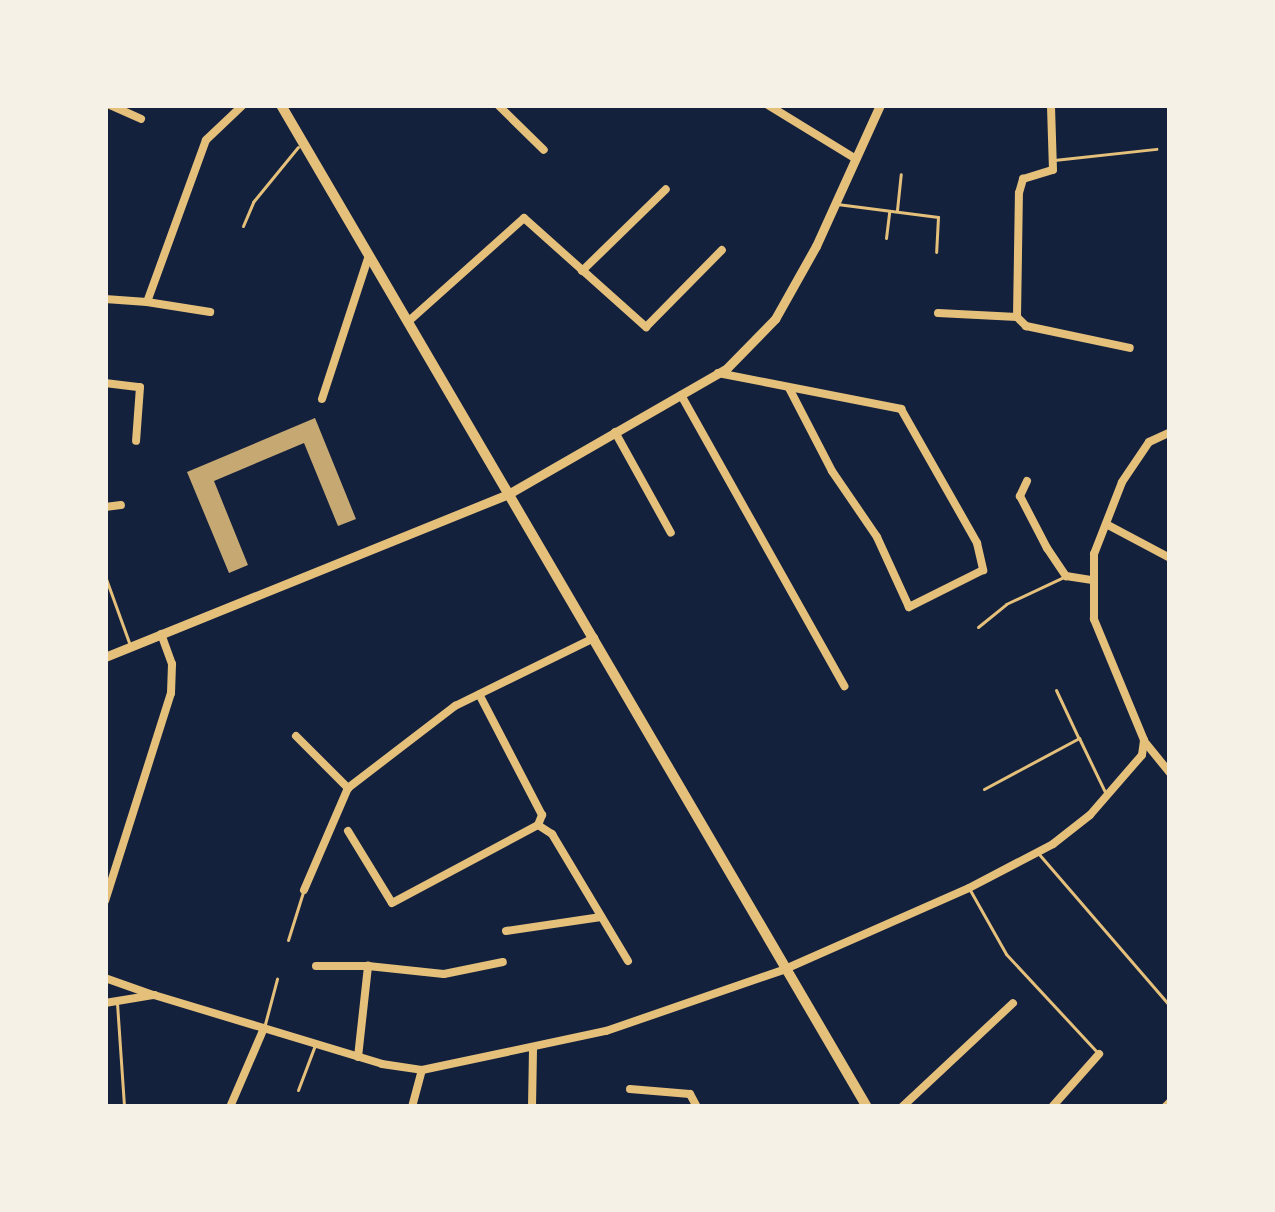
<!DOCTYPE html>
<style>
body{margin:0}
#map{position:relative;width:1275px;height:1212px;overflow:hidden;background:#14213d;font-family:"Asap Condensed",sans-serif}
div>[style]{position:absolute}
.building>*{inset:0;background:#c6a872}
.service>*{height:3px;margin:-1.5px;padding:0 1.5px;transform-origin:1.5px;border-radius:1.5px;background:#e5c07b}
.minor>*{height:8px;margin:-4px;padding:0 4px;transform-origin:4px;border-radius:4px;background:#e5c07b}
.tertiary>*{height:9px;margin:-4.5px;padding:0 4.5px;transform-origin:4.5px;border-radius:4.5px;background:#e5c07b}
.secondary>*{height:10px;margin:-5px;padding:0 5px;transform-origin:5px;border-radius:5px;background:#e5c07b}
span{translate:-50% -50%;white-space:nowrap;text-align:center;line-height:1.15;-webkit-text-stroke:10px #f6f1e7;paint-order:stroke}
.frame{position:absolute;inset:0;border:108px solid #f6f1e7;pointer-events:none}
</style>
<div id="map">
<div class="building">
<i style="clip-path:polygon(315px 418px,356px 519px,338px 526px,304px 443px,214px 481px,248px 565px,229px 573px,187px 472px)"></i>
</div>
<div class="service">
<i style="left:1054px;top:160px;width:103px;rotate:-6.2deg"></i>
<i style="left:837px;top:204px;width:102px;rotate:7.3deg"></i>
<i style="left:938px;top:217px;width:35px;rotate:93deg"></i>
<i style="left:897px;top:210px;width:36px;rotate:-84deg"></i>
<i style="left:243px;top:226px;width:26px;rotate:-67deg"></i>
<i style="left:253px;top:202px;width:71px;rotate:-50.7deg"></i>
<i style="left:886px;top:238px;width:26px;rotate:-83deg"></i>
<i style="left:105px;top:576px;width:73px;rotate:70.1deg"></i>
<i style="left:978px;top:627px;width:36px;rotate:-39deg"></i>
<i style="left:1006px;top:604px;width:64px;rotate:-25deg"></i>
<i style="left:1056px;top:690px;width:52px;rotate:64.9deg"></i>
<i style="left:984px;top:789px;width:108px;rotate:-28.2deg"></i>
<i style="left:1079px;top:738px;width:62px;rotate:64.3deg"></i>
<i style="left:1038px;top:853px;width:202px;rotate:49.2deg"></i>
<i style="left:970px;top:890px;width:73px;rotate:60.6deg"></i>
<i style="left:1006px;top:954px;width:132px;rotate:47.1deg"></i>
<i style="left:288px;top:940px;width:50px;rotate:-72.6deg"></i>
<i style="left:117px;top:1003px;width:104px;rotate:86.1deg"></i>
<i style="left:265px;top:1024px;width:47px;rotate:-75.1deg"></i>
<i style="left:298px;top:1090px;width:48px;rotate:-69.3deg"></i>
</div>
<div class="minor">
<i style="left:110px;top:105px;width:34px;rotate:24deg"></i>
<i style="left:498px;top:105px;width:64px;rotate:44.4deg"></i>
<i style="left:768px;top:105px;width:103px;rotate:31.5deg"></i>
<i style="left:582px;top:271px;width:117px;rotate:-44.3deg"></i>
<i style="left:105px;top:299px;width:42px;rotate:4.1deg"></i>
<i style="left:147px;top:302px;width:172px;rotate:-70deg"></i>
<i style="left:206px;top:140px;width:51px;rotate:-43.4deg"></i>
<i style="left:147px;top:302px;width:64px;rotate:9deg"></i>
<i style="left:938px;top:313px;width:79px;rotate:2.9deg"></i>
<i style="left:1017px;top:317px;width:124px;rotate:-89.1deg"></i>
<i style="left:1019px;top:193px;width:15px;rotate:-74deg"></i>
<i style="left:1023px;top:179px;width:31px;rotate:-17deg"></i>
<i style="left:1053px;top:170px;width:65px;rotate:-91.8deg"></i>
<i style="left:1017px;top:317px;width:13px;rotate:45deg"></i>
<i style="left:1026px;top:326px;width:106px;rotate:11.9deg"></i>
<i style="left:410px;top:320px;width:153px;rotate:-41.8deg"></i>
<i style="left:524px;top:218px;width:164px;rotate:41.8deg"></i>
<i style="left:646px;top:327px;width:108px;rotate:-45.4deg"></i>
<i style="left:718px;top:373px;width:187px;rotate:11.1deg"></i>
<i style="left:901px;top:409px;width:154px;rotate:60.4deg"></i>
<i style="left:977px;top:543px;width:28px;rotate:77deg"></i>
<i style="left:983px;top:570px;width:83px;rotate:153.4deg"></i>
<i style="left:909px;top:607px;width:77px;rotate:-114.6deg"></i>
<i style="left:877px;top:537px;width:80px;rotate:-124.3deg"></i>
<i style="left:832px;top:471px;width:93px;rotate:-117.4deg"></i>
<i style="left:105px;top:383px;width:35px;rotate:7deg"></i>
<i style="left:140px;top:387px;width:54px;rotate:94.2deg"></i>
<i style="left:681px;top:395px;width:334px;rotate:60.7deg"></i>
<i style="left:322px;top:399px;width:151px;rotate:-71.9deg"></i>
<i style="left:615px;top:432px;width:115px;rotate:61deg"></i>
<i style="left:1027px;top:481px;width:17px;rotate:115deg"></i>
<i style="left:1020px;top:496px;width:59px;rotate:62.6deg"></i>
<i style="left:1047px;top:548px;width:34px;rotate:56deg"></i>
<i style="left:1066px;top:576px;width:25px;rotate:9deg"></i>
<i style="left:105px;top:507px;width:16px;rotate:-7deg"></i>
<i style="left:1106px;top:524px;width:72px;rotate:28deg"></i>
<i style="left:296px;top:736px;width:74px;rotate:45deg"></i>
<i style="left:1144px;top:741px;width:41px;rotate:50.9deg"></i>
<i style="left:538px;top:825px;width:17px;rotate:33deg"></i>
<i style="left:552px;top:834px;width:148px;rotate:59.1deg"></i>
<i style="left:348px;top:831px;width:84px;rotate:58.6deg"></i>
<i style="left:392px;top:903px;width:166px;rotate:-28.1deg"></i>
<i style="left:538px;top:825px;width:11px;rotate:-68deg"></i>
<i style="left:542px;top:815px;width:136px;rotate:-117.5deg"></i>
<i style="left:304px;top:890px;width:111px;rotate:-66.7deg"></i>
<i style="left:348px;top:788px;width:135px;rotate:-37.5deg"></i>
<i style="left:455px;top:706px;width:155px;rotate:-26.1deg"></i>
<i style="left:105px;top:901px;width:218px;rotate:-72.4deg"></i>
<i style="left:171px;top:693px;width:29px;rotate:-88deg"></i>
<i style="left:172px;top:664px;width:32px;rotate:-110deg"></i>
<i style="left:506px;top:931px;width:96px;rotate:-8.4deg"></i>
<i style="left:316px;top:966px;width:52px"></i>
<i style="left:105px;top:978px;width:51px;rotate:19.5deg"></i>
<i style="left:105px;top:1003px;width:50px;rotate:-9.3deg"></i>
<i style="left:154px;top:995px;width:238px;rotate:16.8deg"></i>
<i style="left:382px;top:1064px;width:40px;rotate:8.5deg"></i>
<i style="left:358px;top:1057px;width:92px;rotate:-83.7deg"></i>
<i style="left:368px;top:966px;width:76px;rotate:6deg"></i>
<i style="left:444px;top:974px;width:60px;rotate:-11.5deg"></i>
<i style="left:630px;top:1089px;width:60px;rotate:4.8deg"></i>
<i style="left:690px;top:1094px;width:15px;rotate:62deg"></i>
<i style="left:230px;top:1107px;width:86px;rotate:-66.7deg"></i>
<i style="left:412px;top:1107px;width:38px;rotate:-75deg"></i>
<i style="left:422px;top:1070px;width:188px;rotate:-12deg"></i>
<i style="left:606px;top:1031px;width:187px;rotate:-19deg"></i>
<i style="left:783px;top:970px;width:203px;rotate:-23.8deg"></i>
<i style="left:969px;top:888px;width:95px;rotate:-27.6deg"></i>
<i style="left:1053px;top:844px;width:47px;rotate:-38.1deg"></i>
<i style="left:1090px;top:815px;width:79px;rotate:-49.1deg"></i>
<i style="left:1142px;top:755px;width:15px;rotate:-82deg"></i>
<i style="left:1144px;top:740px;width:131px;rotate:-112.5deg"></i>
<i style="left:1094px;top:619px;width:65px;rotate:-90deg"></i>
<i style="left:1094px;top:554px;width:77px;rotate:-68.7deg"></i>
<i style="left:1122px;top:482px;width:48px;rotate:-56deg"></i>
<i style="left:1149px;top:442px;width:23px;rotate:-25deg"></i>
<i style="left:532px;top:1107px;width:57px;rotate:-89deg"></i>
<i style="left:902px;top:1107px;width:152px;rotate:-43.1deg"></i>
<i style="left:1052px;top:1107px;width:71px;rotate:-48.4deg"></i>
<i style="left:1165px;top:1107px;width:7px;rotate:-45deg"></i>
</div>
<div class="tertiary">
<i style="left:105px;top:657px;width:437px;rotate:-22deg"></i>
<i style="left:510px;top:493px;width:250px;rotate:-29.9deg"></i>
<i style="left:727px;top:368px;width:69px;rotate:-45.6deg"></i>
<i style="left:775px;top:319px;width:84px;rotate:-60.7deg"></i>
<i style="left:816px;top:246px;width:155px;rotate:-65.6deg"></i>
</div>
<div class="secondary">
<i style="left:281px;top:105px;width:1161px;rotate:59.68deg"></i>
</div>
<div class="frame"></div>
</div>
